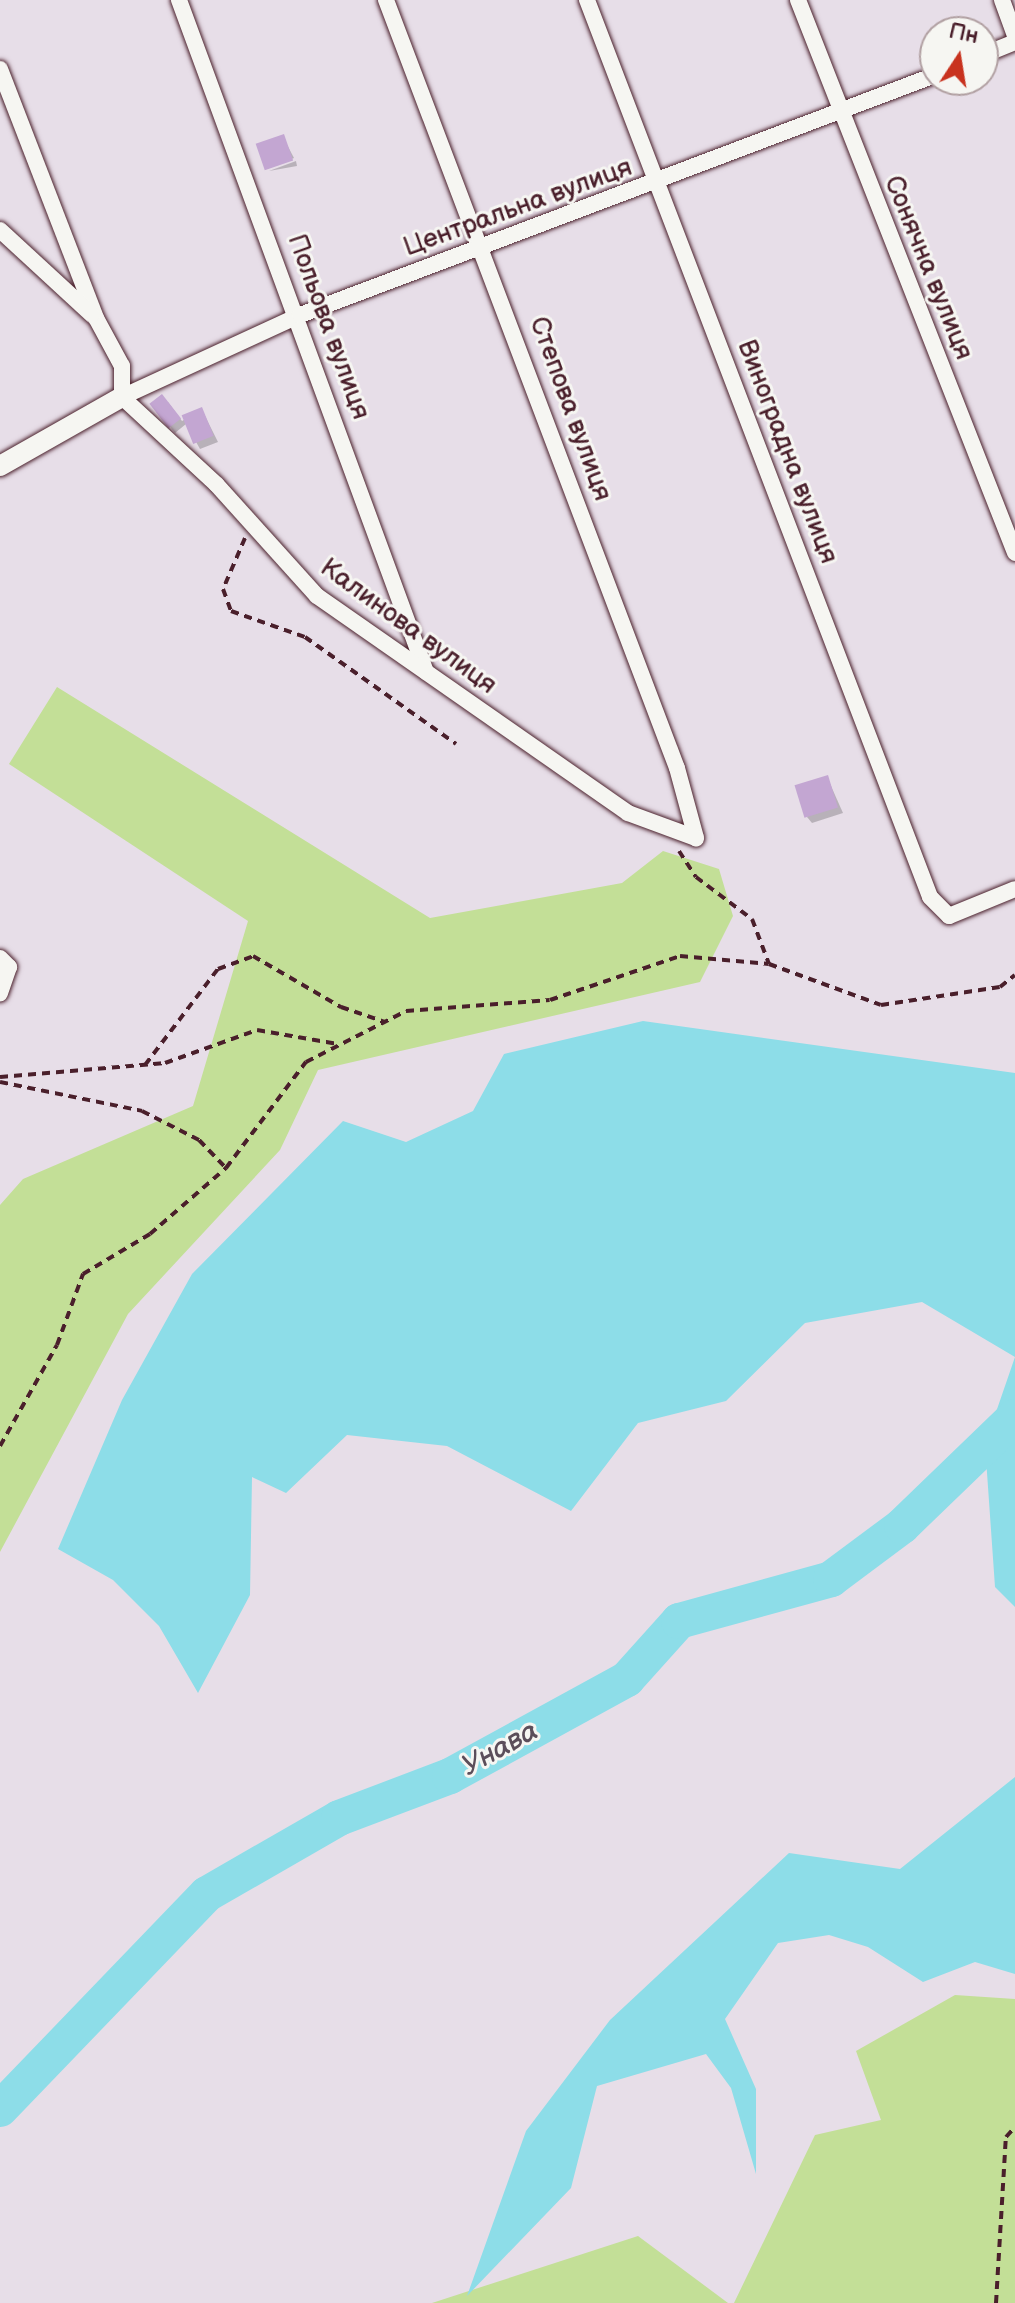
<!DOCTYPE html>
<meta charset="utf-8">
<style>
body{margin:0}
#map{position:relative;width:1015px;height:2303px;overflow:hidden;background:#e7dee8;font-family:"Balsamiq Sans",sans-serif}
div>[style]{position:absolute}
.green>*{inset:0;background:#c3df97}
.water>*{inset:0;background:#8ddde8}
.shadow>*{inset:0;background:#0003}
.river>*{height:36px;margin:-18px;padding:0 18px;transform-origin:18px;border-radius:18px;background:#8ddde8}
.building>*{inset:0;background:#c3a6d2;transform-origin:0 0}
.path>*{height:4px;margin-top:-2px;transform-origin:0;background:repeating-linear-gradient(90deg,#4a1f2b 0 8px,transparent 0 14px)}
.roads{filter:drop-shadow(0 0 2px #4a1f2b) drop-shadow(0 0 2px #4a1f2b)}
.minor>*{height:16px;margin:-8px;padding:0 8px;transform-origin:8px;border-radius:8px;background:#f6f6f2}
.tertiary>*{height:20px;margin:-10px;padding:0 10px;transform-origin:10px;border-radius:10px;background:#f6f6f2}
span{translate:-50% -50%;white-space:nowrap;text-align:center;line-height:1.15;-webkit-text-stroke:6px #f6f6f2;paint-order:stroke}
.street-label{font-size:26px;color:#4a1f2b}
.water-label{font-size:28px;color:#5b4e5a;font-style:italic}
.north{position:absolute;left:919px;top:16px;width:80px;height:80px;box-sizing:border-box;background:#f6f6f2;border:2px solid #b1a0a2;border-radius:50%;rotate:12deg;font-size:22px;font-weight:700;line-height:32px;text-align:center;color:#4a1f2b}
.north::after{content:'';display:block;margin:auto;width:28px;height:36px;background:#c8321e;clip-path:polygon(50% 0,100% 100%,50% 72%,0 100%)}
</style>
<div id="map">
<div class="green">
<i style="clip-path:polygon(57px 687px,430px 918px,622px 883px,663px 851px,719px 869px,733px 916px,700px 982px,318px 1070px,280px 1150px,128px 1314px,0 1552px,0 1205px,23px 1179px,193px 1106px,248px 921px,9px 764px)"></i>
<i style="clip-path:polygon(955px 1995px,1015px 1999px,1015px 2303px,734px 2303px,815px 2135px,881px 2120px,856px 2051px)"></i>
<i style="clip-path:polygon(638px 2236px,728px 2303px,432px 2303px)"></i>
</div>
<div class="water">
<i style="clip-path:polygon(643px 1021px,1015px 1073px,1015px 1607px,995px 1587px,985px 1444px,1015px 1357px,922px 1302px,805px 1323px,726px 1401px,638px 1423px,571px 1511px,447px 1446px,347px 1435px,286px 1493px,252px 1477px,250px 1595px,198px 1693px,159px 1626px,113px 1580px,58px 1549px,122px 1400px,192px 1274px,343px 1121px,406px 1142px,473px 1111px,504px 1054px)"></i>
<i style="clip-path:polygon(1015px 1777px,1015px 1974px,975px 1962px,923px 1982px,868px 1947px,829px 1935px,778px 1943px,725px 2019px,756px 2089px,756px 2174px,731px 2088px,706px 2054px,597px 2086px,571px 2188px,467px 2296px,526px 2131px,610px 2020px,789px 1853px,900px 1869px)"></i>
</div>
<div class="shadow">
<i style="clip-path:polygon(283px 137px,294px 158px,267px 169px,259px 146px)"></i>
<i style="clip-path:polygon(296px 161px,297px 166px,269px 171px)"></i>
<i style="clip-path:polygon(168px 402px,182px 421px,202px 410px,218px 442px,200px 449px,186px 424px,175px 433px,152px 404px)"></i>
<i style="clip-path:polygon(827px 777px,843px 813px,812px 823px,807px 817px)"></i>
</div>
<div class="river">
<i style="left:0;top:2109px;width:298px;rotate:-46.1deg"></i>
<i style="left:207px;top:1894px;width:152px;rotate:-29.9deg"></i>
<i style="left:339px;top:1818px;width:119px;rotate:-20.7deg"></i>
<i style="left:450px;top:1776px;width:202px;rotate:-28.7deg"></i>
<i style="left:627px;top:1679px;width:78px;rotate:-48.1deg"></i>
<i style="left:679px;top:1621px;width:158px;rotate:-15.4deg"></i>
<i style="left:831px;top:1579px;width:89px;rotate:-36.7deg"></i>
<i style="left:902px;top:1526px;width:157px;rotate:-44deg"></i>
</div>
<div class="building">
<i style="left:284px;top:134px;width:28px;height:30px;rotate:71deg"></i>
<i style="left:162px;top:394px;width:31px;height:16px;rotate:52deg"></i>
<i style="left:202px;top:407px;width:31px;height:22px;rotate:68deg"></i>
<i style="left:828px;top:775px;width:34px;height:35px;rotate:73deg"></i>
</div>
<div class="path">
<i style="left:245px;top:538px;width:56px;rotate:113.3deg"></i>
<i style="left:223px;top:589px;width:23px;rotate:70deg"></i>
<i style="left:231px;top:611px;width:78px;rotate:19.4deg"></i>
<i style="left:305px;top:637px;width:185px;rotate:35.3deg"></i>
<i style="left:679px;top:851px;width:31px;rotate:57deg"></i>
<i style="left:696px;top:877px;width:70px;rotate:36.9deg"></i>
<i style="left:752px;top:919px;width:48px;rotate:69.3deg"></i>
<i style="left:145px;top:1065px;width:121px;rotate:-52.8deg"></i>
<i style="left:218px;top:969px;width:37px;rotate:-20deg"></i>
<i style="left:253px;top:956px;width:102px;rotate:30.1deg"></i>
<i style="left:341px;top:1007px;width:46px;rotate:18.8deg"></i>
<i style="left:0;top:1077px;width:166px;rotate:-4.8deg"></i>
<i style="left:165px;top:1063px;width:98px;rotate:-19.7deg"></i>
<i style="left:257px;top:1030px;width:82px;rotate:9.8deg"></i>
<i style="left:0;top:1082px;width:145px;rotate:11.5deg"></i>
<i style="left:142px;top:1111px;width:64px;rotate:27deg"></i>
<i style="left:199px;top:1140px;width:39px;rotate:46deg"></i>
<i style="left:0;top:1446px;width:116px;rotate:-60.6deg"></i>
<i style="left:57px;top:1345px;width:76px;rotate:-69.9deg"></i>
<i style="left:83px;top:1274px;width:78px;rotate:-30.8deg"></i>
<i style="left:150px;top:1234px;width:101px;rotate:-41deg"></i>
<i style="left:226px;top:1168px;width:133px;rotate:-53deg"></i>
<i style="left:306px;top:1062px;width:112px;rotate:-27deg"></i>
<i style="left:406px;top:1011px;width:144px;rotate:-4.4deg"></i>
<i style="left:550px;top:1000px;width:137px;rotate:-18.7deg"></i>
<i style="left:680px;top:956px;width:89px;rotate:5.1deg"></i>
<i style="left:769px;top:964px;width:119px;rotate:20.1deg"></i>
<i style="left:881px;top:1005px;width:120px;rotate:-8.6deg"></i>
<i style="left:1000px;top:987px;width:19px;rotate:-39deg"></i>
<i style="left:996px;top:2303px;width:166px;rotate:-86.6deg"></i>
<i style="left:1006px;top:2137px;width:13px;rotate:-48deg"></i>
</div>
<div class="roads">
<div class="minor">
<i style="left:179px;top:0;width:716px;rotate:69.82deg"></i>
<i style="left:386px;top:0;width:821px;rotate:69.25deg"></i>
<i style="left:677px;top:768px;width:73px;rotate:74.8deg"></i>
<i style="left:587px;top:0;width:960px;rotate:69.07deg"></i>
<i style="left:930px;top:897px;width:27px;rotate:45deg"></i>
<i style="left:949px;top:916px;width:71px;rotate:-22.2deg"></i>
<i style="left:798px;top:0;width:594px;rotate:68.57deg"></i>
<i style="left:1002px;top:0;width:37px;rotate:70deg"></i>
<i style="left:983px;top:55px;width:35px;rotate:-22deg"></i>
<i style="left:0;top:69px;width:267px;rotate:68.9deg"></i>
<i style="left:96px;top:318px;width:55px;rotate:61.6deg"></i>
<i style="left:122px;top:366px;width:31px;rotate:90deg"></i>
<i style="left:122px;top:397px;width:129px;rotate:42.8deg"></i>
<i style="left:217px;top:485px;width:149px;rotate:48deg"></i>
<i style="left:317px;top:596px;width:379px;rotate:34.9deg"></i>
<i style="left:628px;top:813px;width:72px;rotate:20.2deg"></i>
<i style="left:0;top:230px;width:125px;rotate:42.7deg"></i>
<i style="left:122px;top:397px;width:196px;rotate:-24.7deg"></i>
<i style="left:300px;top:315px;width:679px;rotate:-20.7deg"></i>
<i style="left:0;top:958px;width:13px;rotate:45deg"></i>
<i style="left:9px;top:967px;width:28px;rotate:109deg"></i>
</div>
<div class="tertiary">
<i style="left:0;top:466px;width:140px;rotate:-29.5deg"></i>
</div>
</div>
<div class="street-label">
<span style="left:518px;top:208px;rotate:-20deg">Центральна вулиця</span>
<span style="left:928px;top:268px;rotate:68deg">Сонячна вулиця</span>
<span style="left:328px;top:327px;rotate:70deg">Польова вулиця</span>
<span style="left:570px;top:409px;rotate:70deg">Степова вулиця</span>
<span style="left:787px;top:452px;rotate:69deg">Виноградна вулиця</span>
<span style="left:408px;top:627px;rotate:36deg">Калинова вулиця</span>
</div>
<div class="water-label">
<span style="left:500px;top:1749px;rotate:-29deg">Унава</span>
</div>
<div class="north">Пн</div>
</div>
